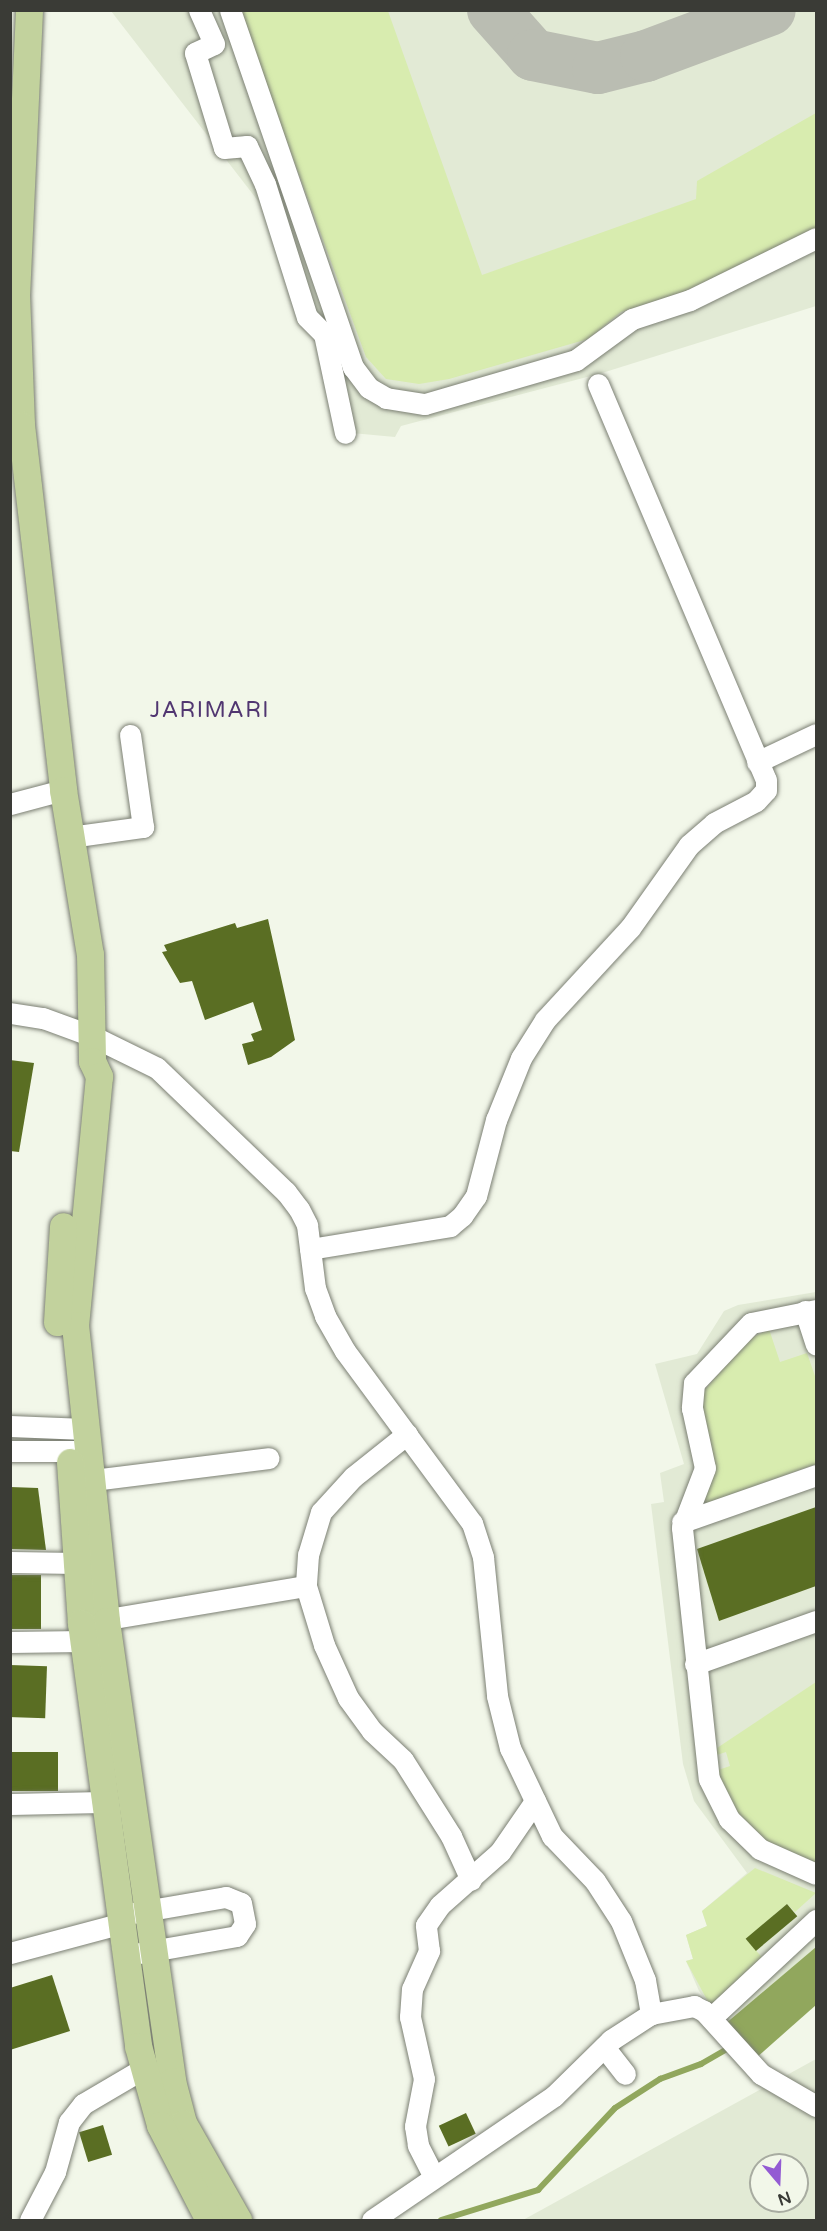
<!DOCTYPE html>
<style>
body{margin:0}
#map{position:relative;width:827px;height:2231px;overflow:hidden;background:#f2f7e9;font-family:"Varela Round",sans-serif}
div>[style]{position:absolute}
.built>*{inset:0;background:#e2ead5}
.green>*{inset:0;background:#d8ecaf}
.water>*{inset:0;background:#91a75d}
.stream>*{height:6px;margin:-3px;padding:0 3px;transform-origin:3px;border-radius:3px;background:#91a75d}
.taxiway>*{height:52px;margin:-26px;padding:0 26px;transform-origin:26px;border-radius:26px;background:#babdb2}
.building>*{inset:0;background:#5a6e23;transform-origin:0 0}
.roads{filter:drop-shadow(0 0 2px #7b7f73) drop-shadow(0 0 2px #7b7f73)}
.minor>*{height:21px;margin:-10.5px;padding:0 10.5px;transform-origin:10.5px;border-radius:10.5px;background:#fff}
.major>*{height:27px;margin:-13.5px;padding:0 13.5px;transform-origin:13.5px;border-radius:13.5px;background:#c2d29d}
span{translate:-50% -50%;white-space:nowrap;text-align:center;line-height:1.15;-webkit-text-stroke:6px #f2f7e9;paint-order:stroke}
.neighbourhood-label{font-size:22px;color:#513671;letter-spacing:1.5px}
.frame{position:absolute;inset:0;border:12px solid #3a3b36;pointer-events:none}
.north{position:absolute;left:749px;top:2153px;width:60px;height:60px;box-sizing:border-box;background:#f2f7e9;border:2px solid #a8aca1;border-radius:50%;rotate:161deg;font-size:16px;font-weight:700;line-height:24px;text-align:center;color:#3a3b36}
.north::after{content:'';display:block;margin:auto;width:21px;height:27px;background:#935bd3;clip-path:polygon(50% 0,100% 100%,50% 72%,0 100%)}
</style>
<div id="map">
<div class="built">
<i style="clip-path:polygon(111px 11px,816px 11px,816px 306px,602px 373px,401px 426px,395px 437px,352px 433px,311px 313px,296px 250px)"></i>
<i style="clip-path:polygon(816px 1292px,816px 1947px,725px 2024px,699px 1991px,686px 1961px,693px 1959px,686px 1935px,707px 1926px,702px 1911px,747px 1873px,694px 1801px,683px 1764px,651px 1504px,664px 1502px,660px 1473px,684px 1464px,655px 1364px,697px 1354px,724px 1311px,738px 1305px)"></i>
<i style="clip-path:polygon(evenodd,816px 2059px,816px 2220px,523px 2220px,816px 2059px,761px 2165px,797px 2165px,797px 2201px,761px 2201px,761px 2165px)"></i>
</div>
<div class="green">
<i style="clip-path:polygon(239px 11px,388px 11px,482px 275px,696px 199px,697px 181px,816px 113px,816px 231px,682px 293px,621px 312px,588px 339px,449px 379px,419px 384px,386px 379px,366px 357px)"></i>
<i style="clip-path:polygon(769px 1329px,780px 1362px,807px 1353px,816px 1379px,816px 1464px,697px 1507px,714px 1470px,700px 1405px,703px 1392px,746px 1341px)"></i>
<i style="clip-path:polygon(816px 1682px,816px 1865px,757px 1838px,739px 1816px,715px 1771px,730px 1766px,726px 1752px,711px 1757px,711px 1752px)"></i>
<i style="clip-path:polygon(755px 1868px,816px 1893px,795px 1912px,787px 1904px,746px 1939px,765px 1961px,712px 2009px,686px 1961px,693px 1959px,686px 1935px,707px 1926px,702px 1911px)"></i>
</div>
<div class="water">
<i style="clip-path:polygon(816px 1947px,816px 2005px,756px 2058px,725px 2024px)"></i>
</div>
<div class="stream">
<i style="left:441px;top:2220px;width:102px;rotate:-17.2deg"></i>
<i style="left:538px;top:2190px;width:112px;rotate:-46.8deg"></i>
<i style="left:615px;top:2108px;width:54px;rotate:-32.8deg"></i>
<i style="left:660px;top:2079px;width:44px;rotate:-20.1deg"></i>
<i style="left:701px;top:2064px;width:36px;rotate:-30deg"></i>
</div>
<div class="taxiway">
<i style="left:493px;top:10px;width:60px;rotate:48.4deg"></i>
<i style="left:533px;top:55px;width:66px;rotate:11.3deg"></i>
<i style="left:598px;top:68px;width:49px;rotate:-14deg"></i>
<i style="left:646px;top:56px;width:132px;rotate:-20.4deg"></i>
</div>
<div class="building">
<i style="clip-path:polygon(268px 919px,295px 1040px,271px 1057px,248px 1065px,242px 1044px,254px 1041px,251px 1034px,262px 1030px,253px 1002px,205px 1020px,192px 981px,180px 983px,162px 952px,167px 951px,164px 945px,235px 923px,237px 928px)"></i>
<i style="clip-path:polygon(10px 1060px,34px 1063px,19px 1152px,10px 1151px)"></i>
<i style="clip-path:polygon(10px 1487px,38px 1488px,46px 1550px,10px 1549px)"></i>
<i style="clip-path:polygon(816px 1507px,816px 1586px,719px 1621px,697px 1549px)"></i>
<i style="left:10px;top:1575px;width:31px;height:54px"></i>
<i style="left:10px;top:1665px;width:37px;height:52px;rotate:2deg"></i>
<i style="left:10px;top:1752px;width:48px;height:39px"></i>
<i style="left:787px;top:1904px;width:16px;height:54px;rotate:50deg"></i>
<i style="clip-path:polygon(52px 1975px,70px 2031px,10px 2050px,10px 1988px)"></i>
<i style="left:466px;top:2113px;width:23px;height:30px;rotate:65deg"></i>
<i style="left:103px;top:2125px;width:31px;height:25px;rotate:73deg"></i>
</div>
<div class="roads">
<div class="minor">
<i style="left:199px;top:10px;width:37px;rotate:66deg"></i>
<i style="left:214px;top:44px;width:21px;rotate:155deg"></i>
<i style="left:195px;top:53px;width:99px;rotate:73deg"></i>
<i style="left:224px;top:148px;width:23px;rotate:-5deg"></i>
<i style="left:247px;top:146px;width:42px;rotate:64.7deg"></i>
<i style="left:265px;top:184px;width:139px;rotate:72.5deg"></i>
<i style="left:307px;top:317px;width:24px;rotate:45deg"></i>
<i style="left:324px;top:334px;width:101px;rotate:78deg"></i>
<i style="left:230px;top:10px;width:378px;rotate:71deg"></i>
<i style="left:353px;top:367px;width:26px;rotate:53deg"></i>
<i style="left:369px;top:388px;width:20px;rotate:30deg"></i>
<i style="left:386px;top:398px;width:39px;rotate:9deg"></i>
<i style="left:425px;top:404px;width:157px;rotate:-16.2deg"></i>
<i style="left:576px;top:360px;width:69px;rotate:-36.2deg"></i>
<i style="left:632px;top:319px;width:61px;rotate:-18.1deg"></i>
<i style="left:690px;top:300px;width:140px;rotate:-26.2deg"></i>
<i style="left:757px;top:762px;width:65px;rotate:-25.4deg"></i>
<i style="left:10px;top:804px;width:55px;rotate:-14.8deg"></i>
<i style="left:70px;top:837px;width:74px;rotate:-7.8deg"></i>
<i style="left:143px;top:827px;width:93px;rotate:-98deg"></i>
<i style="left:10px;top:1013px;width:33px;rotate:9deg"></i>
<i style="left:43px;top:1018px;width:52px;rotate:20.2deg"></i>
<i style="left:92px;top:1036px;width:72px;rotate:26.2deg"></i>
<i style="left:157px;top:1068px;width:179px;rotate:43.9deg"></i>
<i style="left:286px;top:1192px;width:21px;rotate:53deg"></i>
<i style="left:299px;top:1209px;width:18px;rotate:63deg"></i>
<i style="left:307px;top:1225px;width:64px;rotate:82.8deg"></i>
<i style="left:315px;top:1288px;width:30px;rotate:70deg"></i>
<i style="left:325px;top:1316px;width:40px;rotate:60.3deg"></i>
<i style="left:345px;top:1351px;width:214px;rotate:53.6deg"></i>
<i style="left:472px;top:1523px;width:36px;rotate:72deg"></i>
<i style="left:483px;top:1557px;width:140px;rotate:84.2deg"></i>
<i style="left:497px;top:1696px;width:54px;rotate:76deg"></i>
<i style="left:510px;top:1748px;width:98px;rotate:64.5deg"></i>
<i style="left:552px;top:1836px;width:62px;rotate:46.3deg"></i>
<i style="left:595px;top:1881px;width:48px;rotate:57deg"></i>
<i style="left:621px;top:1921px;width:64px;rotate:67.9deg"></i>
<i style="left:645px;top:1980px;width:35px;rotate:80deg"></i>
<i style="left:651px;top:2014px;width:48px;rotate:147deg"></i>
<i style="left:611px;top:2040px;width:80px;rotate:135.5deg"></i>
<i style="left:554px;top:2096px;width:220px;rotate:145.7deg"></i>
<i style="left:310px;top:1249px;width:142px;rotate:-9.3deg"></i>
<i style="left:450px;top:1226px;width:16px;rotate:-40deg"></i>
<i style="left:462px;top:1216px;width:24px;rotate:-55deg"></i>
<i style="left:476px;top:1196px;width:79px;rotate:-75.3deg"></i>
<i style="left:496px;top:1120px;width:67px;rotate:-68deg"></i>
<i style="left:521px;top:1058px;width:45px;rotate:-57.7deg"></i>
<i style="left:545px;top:1020px;width:125px;rotate:-47.3deg"></i>
<i style="left:630px;top:928px;width:102px;rotate:-54.6deg"></i>
<i style="left:689px;top:845px;width:33px;rotate:-41deg"></i>
<i style="left:714px;top:823px;width:47px;rotate:-27.6deg"></i>
<i style="left:756px;top:801px;width:15px;rotate:-48deg"></i>
<i style="left:766px;top:790px;width:10px;rotate:-90deg"></i>
<i style="left:766px;top:780px;width:430px;rotate:-113deg"></i>
<i style="left:816px;top:1310px;width:66px;rotate:168.7deg"></i>
<i style="left:751px;top:1323px;width:83px;rotate:133.5deg"></i>
<i style="left:694px;top:1383px;width:25px;rotate:95deg"></i>
<i style="left:692px;top:1408px;width:61px;rotate:77.8deg"></i>
<i style="left:705px;top:1468px;width:64px;rotate:111deg"></i>
<i style="left:682px;top:1528px;width:252px;rotate:83.9deg"></i>
<i style="left:709px;top:1779px;width:45px;rotate:63.4deg"></i>
<i style="left:729px;top:1819px;width:43px;rotate:44.1deg"></i>
<i style="left:760px;top:1849px;width:61px;rotate:24.1deg"></i>
<i style="left:805px;top:1311px;width:35px;rotate:72deg"></i>
<i style="left:10px;top:1426px;width:75px;rotate:2.3deg"></i>
<i style="left:407px;top:1434px;width:69px;rotate:141.5deg"></i>
<i style="left:353px;top:1477px;width:47px;rotate:132.4deg"></i>
<i style="left:321px;top:1512px;width:45px;rotate:106.8deg"></i>
<i style="left:308px;top:1555px;width:31px;rotate:94deg"></i>
<i style="left:306px;top:1586px;width:62px;rotate:73deg"></i>
<i style="left:324px;top:1645px;width:58px;rotate:65.6deg"></i>
<i style="left:348px;top:1698px;width:41px;rotate:54deg"></i>
<i style="left:372px;top:1731px;width:42px;rotate:43.1deg"></i>
<i style="left:403px;top:1760px;width:90px;rotate:57.7deg"></i>
<i style="left:451px;top:1836px;width:48px;rotate:65.6deg"></i>
<i style="left:10px;top:1451px;width:77px"></i>
<i style="left:77px;top:1482px;width:193px;rotate:-7.1deg"></i>
<i style="left:682px;top:1522px;width:142px;rotate:-19.3deg"></i>
<i style="left:10px;top:1562px;width:67px;rotate:0.9deg"></i>
<i style="left:90px;top:1622px;width:219px;rotate:-9.5deg"></i>
<i style="left:10px;top:1642px;width:73px;rotate:-0.8deg"></i>
<i style="left:695px;top:1664px;width:128px;rotate:-19.6deg"></i>
<i style="left:10px;top:1804px;width:93px;rotate:-1.2deg"></i>
<i style="left:133px;top:1913px;width:94px;rotate:-9.8deg"></i>
<i style="left:226px;top:1897px;width:16px;rotate:22deg"></i>
<i style="left:241px;top:1903px;width:21px;rotate:79deg"></i>
<i style="left:245px;top:1924px;width:14px;rotate:124deg"></i>
<i style="left:237px;top:1936px;width:98px;rotate:170.1deg"></i>
<i style="left:10px;top:1953px;width:113px;rotate:-14.9deg"></i>
<i style="left:651px;top:2014px;width:44px;rotate:-10.5deg"></i>
<i style="left:694px;top:2006px;width:11px;rotate:27deg"></i>
<i style="left:704px;top:2011px;width:85px;rotate:47.9deg"></i>
<i style="left:761px;top:2074px;width:64px;rotate:30.2deg"></i>
<i style="left:711px;top:2018px;width:144px;rotate:-43deg"></i>
<i style="left:604px;top:2047px;width:34px;rotate:52deg"></i>
<i style="left:434px;top:2177px;width:36px;rotate:-117deg"></i>
<i style="left:418px;top:2145px;width:19px;rotate:-99deg"></i>
<i style="left:415px;top:2126px;width:48px;rotate:-79.2deg"></i>
<i style="left:424px;top:2079px;width:64px;rotate:-102.7deg"></i>
<i style="left:410px;top:2017px;width:28px;rotate:-86deg"></i>
<i style="left:412px;top:1989px;width:42px;rotate:-65.9deg"></i>
<i style="left:429px;top:1951px;width:26px;rotate:-97deg"></i>
<i style="left:426px;top:1925px;width:24px;rotate:-55deg"></i>
<i style="left:440px;top:1905px;width:80px;rotate:-41.5deg"></i>
<i style="left:500px;top:1852px;width:62px;rotate:-55.5deg"></i>
<i style="left:30px;top:2220px;width:54px;rotate:-62.5deg"></i>
<i style="left:55px;top:2172px;width:52px;rotate:-74.4deg"></i>
<i style="left:69px;top:2122px;width:23px;rotate:-52deg"></i>
<i style="left:83px;top:2104px;width:71px;rotate:-30.5deg"></i>
</div>
<div class="major">
<i style="left:29px;top:10px;width:284px;rotate:92.6deg"></i>
<i style="left:16px;top:294px;width:131px;rotate:87.8deg"></i>
<i style="left:21px;top:425px;width:367px;rotate:83.4deg"></i>
<i style="left:63px;top:790px;width:166px;rotate:80.7deg"></i>
<i style="left:90px;top:954px;width:107px;rotate:88.9deg"></i>
<i style="left:92px;top:1061px;width:17px;rotate:65deg"></i>
<i style="left:99px;top:1076px;width:250px;rotate:95.5deg"></i>
<i style="left:75px;top:1325px;width:298px;rotate:84deg"></i>
<i style="left:106px;top:1621px;width:465px;rotate:81.8deg"></i>
<i style="left:172px;top:2081px;width:43px;rotate:75.3deg"></i>
<i style="left:183px;top:2123px;width:112px;rotate:60.4deg"></i>
<i style="left:57px;top:1322px;width:96px;rotate:-86.4deg"></i>
<i style="left:70px;top:1462px;width:161px;rotate:86.1deg"></i>
<i style="left:81px;top:1623px;width:427px;rotate:82.3deg"></i>
<i style="left:138px;top:2046px;width:82px;rotate:74.4deg"></i>
<i style="left:160px;top:2125px;width:107px;rotate:62.7deg"></i>
</div>
</div>
<div class="neighbourhood-label">
<span style="left:210px;top:711px">JARIMARI</span>
</div>
<div class="frame"></div>
<div class="north">N</div>
</div>
